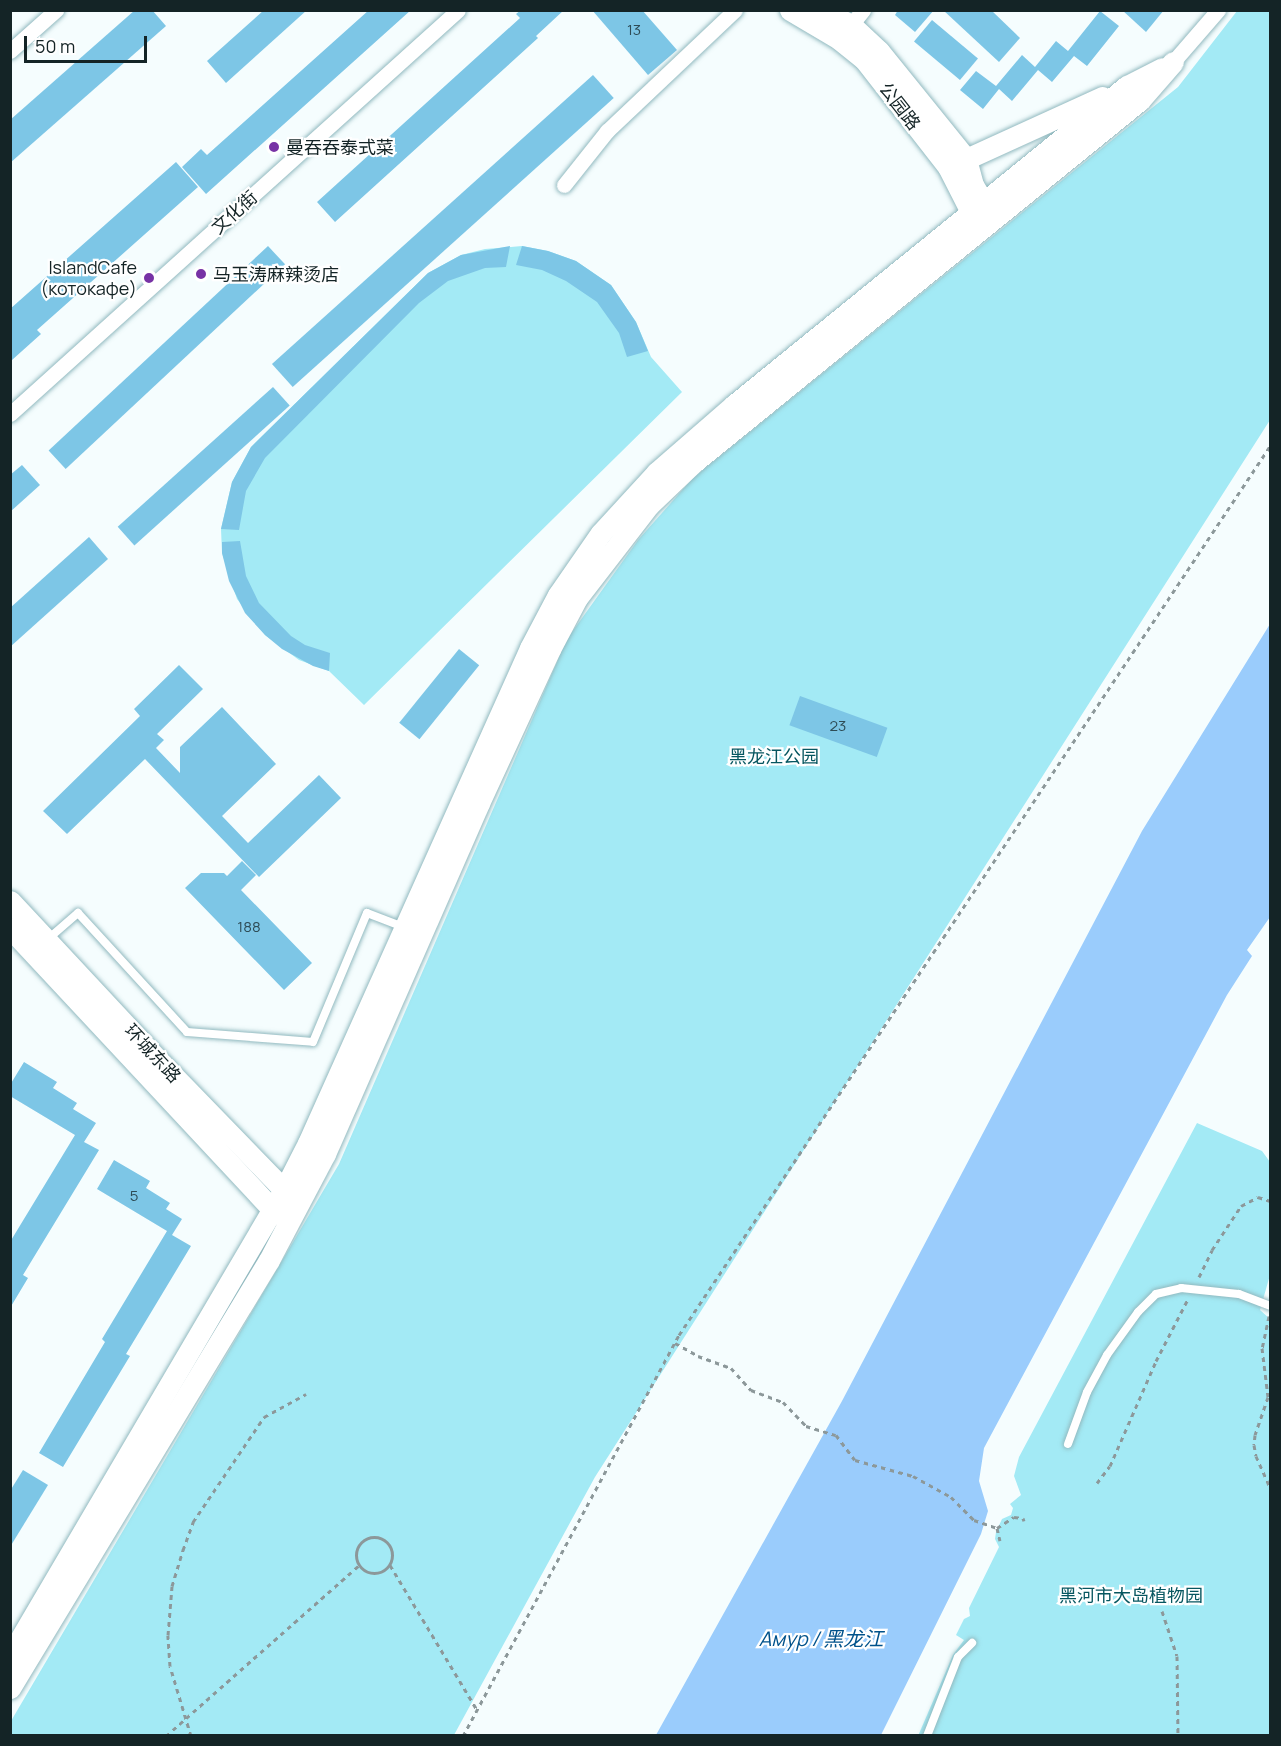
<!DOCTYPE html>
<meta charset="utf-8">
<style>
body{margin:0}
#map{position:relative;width:1281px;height:1746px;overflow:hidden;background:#f5fdfe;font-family:Manrope,"Noto Sans SC",sans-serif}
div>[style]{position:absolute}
.green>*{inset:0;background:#a3eaf5}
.water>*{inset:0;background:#9accfc}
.building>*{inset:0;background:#7dc6e6;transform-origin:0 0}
.path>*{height:3px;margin-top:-1.5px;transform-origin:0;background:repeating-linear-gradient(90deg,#8c989a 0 4.5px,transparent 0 9px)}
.path>.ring{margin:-1.5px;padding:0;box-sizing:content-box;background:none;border:3px solid #8c989a;border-radius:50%}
.roads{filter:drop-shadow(0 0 2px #91b9bf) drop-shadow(0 0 2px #91b9bf)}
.lane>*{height:8px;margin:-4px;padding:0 4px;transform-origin:4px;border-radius:4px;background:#fff}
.street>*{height:15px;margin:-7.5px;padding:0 7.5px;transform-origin:7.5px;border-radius:7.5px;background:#fff}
.secondary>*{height:21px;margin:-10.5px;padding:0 10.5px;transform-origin:10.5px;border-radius:10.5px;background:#fff}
.dots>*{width:16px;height:16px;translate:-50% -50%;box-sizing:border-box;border:3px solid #fff;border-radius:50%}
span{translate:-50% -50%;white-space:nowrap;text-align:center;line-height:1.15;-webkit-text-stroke:4.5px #fff;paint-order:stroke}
.number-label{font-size:15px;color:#2e4c56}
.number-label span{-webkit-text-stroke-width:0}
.street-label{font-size:18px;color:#142426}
.poi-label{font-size:18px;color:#142426}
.left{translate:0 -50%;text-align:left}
.right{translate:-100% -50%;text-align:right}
.park-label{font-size:18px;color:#065660}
.water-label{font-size:20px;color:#00528b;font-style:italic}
.frame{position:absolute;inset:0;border:12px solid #142426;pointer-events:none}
.scale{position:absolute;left:24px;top:36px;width:123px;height:27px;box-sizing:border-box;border:3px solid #142426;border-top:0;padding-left:8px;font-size:18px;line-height:21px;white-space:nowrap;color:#142426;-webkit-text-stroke:4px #fff;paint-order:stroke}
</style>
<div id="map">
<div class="green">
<i style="clip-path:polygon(1237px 11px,1270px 11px,1270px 420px,595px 1477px,454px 1735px,11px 1736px,11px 1721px,339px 1164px,567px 639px,638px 540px,693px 478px,1178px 87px)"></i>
<i style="clip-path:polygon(522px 246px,548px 251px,576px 261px,611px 285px,636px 322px,651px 357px,682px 392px,364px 705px,329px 671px,299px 660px,265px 635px,237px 599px,222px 553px,221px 529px,232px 482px,251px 447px,428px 273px,461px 255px,485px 249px)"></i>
<i style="clip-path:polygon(1197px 1123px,1262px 1151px,1270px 1162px,1270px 1275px,1260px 1310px,1270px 1319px,1270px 1735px,918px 1736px,953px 1655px,964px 1640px,956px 1635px,964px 1619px,970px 1616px,969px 1608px,999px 1547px,995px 1539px,996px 1532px,1002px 1519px,1011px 1515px,1013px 1508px,1010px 1504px,1021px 1495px,1014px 1476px,1019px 1457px)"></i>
</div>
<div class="water">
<i style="clip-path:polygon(1270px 624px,1270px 917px,1247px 950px,1252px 956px,1227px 995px,984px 1448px,979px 1481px,988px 1511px,981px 1534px,881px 1735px,656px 1735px,842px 1401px,1142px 831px)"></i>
</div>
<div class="building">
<i style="clip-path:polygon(135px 10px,152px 10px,166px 26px,10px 163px,10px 120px)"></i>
<i style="clip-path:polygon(264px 10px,307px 10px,226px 83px,207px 61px)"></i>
<i style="clip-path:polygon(369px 10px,411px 10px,206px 194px,182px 167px,201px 149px,207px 155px)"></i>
<i style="clip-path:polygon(521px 10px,564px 10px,536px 36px,538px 38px,335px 222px,317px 202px,520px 18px,516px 14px)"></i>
<i style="clip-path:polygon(592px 10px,642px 10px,677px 50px,648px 75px)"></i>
<i style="clip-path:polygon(898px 10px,934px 10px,915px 32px,895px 15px)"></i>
<i style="clip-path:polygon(943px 10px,991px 10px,1020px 38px,999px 62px)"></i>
<i style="clip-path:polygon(1122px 10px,1164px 10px,1146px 32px)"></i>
<i style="clip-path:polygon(1100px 11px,1119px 26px,1087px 66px,1074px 56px,1052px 82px,1038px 70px,1012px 101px,999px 89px,983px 109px,960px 90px,976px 71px,996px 86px,1022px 55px,1035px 67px,1056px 41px,1068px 51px)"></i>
<i style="left:932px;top:20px;width:60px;height:28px;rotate:40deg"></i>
<i style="left:593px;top:75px;width:31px;height:432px;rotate:48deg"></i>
<i style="clip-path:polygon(176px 162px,198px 187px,37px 330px,41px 334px,12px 360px,10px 309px)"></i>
<i style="left:268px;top:246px;width:25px;height:300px;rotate:47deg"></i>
<i style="clip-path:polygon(510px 246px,506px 267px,485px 268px,448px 281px,419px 303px,265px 458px,246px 491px,239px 530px,221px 529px,232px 482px,251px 447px,428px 273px,461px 255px)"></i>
<i style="clip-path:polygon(522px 246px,548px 251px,576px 261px,611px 285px,636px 322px,648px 351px,627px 357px,619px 333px,597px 302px,566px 281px,542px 270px,516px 265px)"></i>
<i style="left:273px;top:387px;width:25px;height:209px;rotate:48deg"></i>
<i style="clip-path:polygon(22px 465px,40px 485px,10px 512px,10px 475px)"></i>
<i style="clip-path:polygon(89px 537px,108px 559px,10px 647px,10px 608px)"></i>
<i style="clip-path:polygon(240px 541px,246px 576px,259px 603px,291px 636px,305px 645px,330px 653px,329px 671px,313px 666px,282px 649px,265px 635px,245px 613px,229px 581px,222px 553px,222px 542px)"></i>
<i style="left:459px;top:649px;width:26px;height:95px;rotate:39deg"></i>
<i style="clip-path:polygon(179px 665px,203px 689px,157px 734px,164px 740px,156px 748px,180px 773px,180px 747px,222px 707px,276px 764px,222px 816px,248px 843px,319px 775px,341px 798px,259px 877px,145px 759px,67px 834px,43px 811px,140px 716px,134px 709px)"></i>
<i style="left:800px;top:696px;width:93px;height:31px;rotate:20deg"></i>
<i style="clip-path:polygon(242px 861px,256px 875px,241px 890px,312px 963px,284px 990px,185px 888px,201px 873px,224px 873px,227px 876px)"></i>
<i style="clip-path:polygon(24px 1062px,57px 1082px,53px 1088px,77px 1103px,73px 1109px,96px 1123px,84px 1142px,99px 1150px,23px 1275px,28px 1278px,10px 1308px,10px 1242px,75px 1135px,10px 1096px,10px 1085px)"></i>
<i style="clip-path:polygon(114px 1160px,150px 1181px,146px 1188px,170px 1203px,166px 1209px,182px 1219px,172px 1235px,191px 1246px,126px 1354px,130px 1356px,63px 1467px,39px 1453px,105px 1342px,102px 1339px,167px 1231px,97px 1189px)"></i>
<i style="clip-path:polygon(23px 1470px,48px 1485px,10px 1547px,10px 1491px)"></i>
</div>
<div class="path">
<i style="left:1199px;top:1277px;width:30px;rotate:-64deg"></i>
<i style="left:1212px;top:1250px;width:53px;rotate:-56.6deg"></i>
<i style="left:1241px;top:1206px;width:19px;rotate:-28deg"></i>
<i style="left:1258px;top:1197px;width:13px;rotate:18deg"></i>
<i style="left:1269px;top:1316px;width:33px;rotate:102deg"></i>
<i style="left:1262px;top:1348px;width:49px;rotate:83deg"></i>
<i style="left:1268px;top:1397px;width:40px;rotate:108.9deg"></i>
<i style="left:1255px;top:1435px;width:10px;rotate:96deg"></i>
<i style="left:1254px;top:1445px;width:11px;rotate:80deg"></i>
<i style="left:1256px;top:1456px;width:35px;rotate:66deg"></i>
<i style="left:675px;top:1343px;width:26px;rotate:29deg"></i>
<i style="left:698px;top:1356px;width:35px;rotate:20deg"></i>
<i style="left:731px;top:1368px;width:30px;rotate:48deg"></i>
<i style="left:751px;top:1390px;width:34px;rotate:21deg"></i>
<i style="left:783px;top:1402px;width:33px;rotate:46deg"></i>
<i style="left:806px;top:1426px;width:31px;rotate:17deg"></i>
<i style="left:836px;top:1435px;width:31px;rotate:53deg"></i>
<i style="left:855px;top:1460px;width:60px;rotate:15.4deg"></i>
<i style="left:913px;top:1476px;width:43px;rotate:28.9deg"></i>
<i style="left:951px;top:1497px;width:33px;rotate:45deg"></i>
<i style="left:974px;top:1520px;width:24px;rotate:19deg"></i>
<i style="left:1097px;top:1483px;width:21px;rotate:-53deg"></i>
<i style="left:1110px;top:1466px;width:115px;rotate:-66.3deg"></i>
<i style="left:1156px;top:1361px;width:70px;rotate:-62.7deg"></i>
<i style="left:997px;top:1528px;width:20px;rotate:-33deg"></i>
<i style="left:1014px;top:1517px;width:9px;rotate:6deg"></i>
<i style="left:1023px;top:1518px;width:3px;rotate:72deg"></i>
<i style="left:997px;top:1528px;width:13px;rotate:77deg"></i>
<i class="ring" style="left:356px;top:1537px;width:33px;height:33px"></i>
<i style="left:390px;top:1565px;width:169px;rotate:59deg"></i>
<i style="left:1162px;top:1611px;width:47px;rotate:71.6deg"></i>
<i style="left:1177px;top:1656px;width:80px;rotate:89.3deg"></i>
<i style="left:166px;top:1736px;width:258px;rotate:-41.5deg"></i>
<i style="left:191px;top:1736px;width:73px;rotate:-106.7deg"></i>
<i style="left:170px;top:1666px;width:31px;rotate:-94deg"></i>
<i style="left:168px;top:1635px;width:49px;rotate:-85.3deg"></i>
<i style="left:172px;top:1586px;width:38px;rotate:-73deg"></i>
<i style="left:183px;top:1550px;width:30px;rotate:-70deg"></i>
<i style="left:193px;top:1522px;width:127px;rotate:-55.9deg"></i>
<i style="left:264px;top:1417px;width:48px;rotate:-28.7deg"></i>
<i style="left:463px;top:1736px;width:455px;rotate:-61.7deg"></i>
<i style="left:679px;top:1335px;width:1068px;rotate:-56.38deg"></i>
</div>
<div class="roads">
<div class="lane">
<i style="left:48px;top:939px;width:40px;rotate:-41deg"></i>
<i style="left:78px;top:913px;width:161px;rotate:47.5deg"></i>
<i style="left:187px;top:1032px;width:126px;rotate:4.5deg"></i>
<i style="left:313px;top:1042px;width:140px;rotate:-67.3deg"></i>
<i style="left:367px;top:913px;width:39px;rotate:21deg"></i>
<i style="left:1068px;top:1444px;width:55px;rotate:-69.9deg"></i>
<i style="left:1087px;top:1392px;width:42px;rotate:-61.6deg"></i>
<i style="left:1107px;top:1355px;width:53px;rotate:-54.2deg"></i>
<i style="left:1138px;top:1312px;width:25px;rotate:-45deg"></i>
<i style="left:1156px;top:1294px;width:26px;rotate:-13deg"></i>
<i style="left:1181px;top:1288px;width:58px;rotate:5.9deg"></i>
<i style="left:1239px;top:1294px;width:33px;rotate:21deg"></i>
<i style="left:927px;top:1736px;width:85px;rotate:-68.6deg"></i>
<i style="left:958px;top:1657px;width:20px;rotate:-45deg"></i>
</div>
<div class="street">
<i style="left:846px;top:31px;width:27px;rotate:-51deg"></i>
<i style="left:10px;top:51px;width:62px;rotate:-41.7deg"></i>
<i style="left:1173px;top:62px;width:69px;rotate:-49.1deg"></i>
<i style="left:564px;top:185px;width:69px;rotate:-51.5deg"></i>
<i style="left:607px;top:131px;width:176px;rotate:-43.4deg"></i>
<i style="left:10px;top:414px;width:603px;rotate:-42.04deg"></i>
</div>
<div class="secondary">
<i style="left:790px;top:10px;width:57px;rotate:30.6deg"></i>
<i style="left:839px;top:39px;width:32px;rotate:39deg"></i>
<i style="left:864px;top:59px;width:137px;rotate:52.1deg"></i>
<i style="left:948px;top:167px;width:64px;rotate:63deg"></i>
<i style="left:822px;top:10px;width:33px;rotate:27deg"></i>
<i style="left:851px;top:25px;width:38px;rotate:43deg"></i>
<i style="left:879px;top:51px;width:139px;rotate:51.1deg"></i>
<i style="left:966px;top:159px;width:27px;rotate:75deg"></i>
<i style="left:973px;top:185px;width:33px;rotate:59deg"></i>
<i style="left:953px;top:165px;width:164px;rotate:-24.5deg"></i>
<i style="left:10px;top:901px;width:223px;rotate:47deg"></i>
<i style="left:162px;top:1064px;width:175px;rotate:45.9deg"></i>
<i style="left:284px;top:1190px;width:13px;rotate:29deg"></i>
<i style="left:10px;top:928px;width:386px;rotate:47deg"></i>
<i style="left:273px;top:1210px;width:13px;rotate:32deg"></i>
<i style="left:10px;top:1656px;width:541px;rotate:-59.55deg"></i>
<i style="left:284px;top:1190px;width:53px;rotate:-62.9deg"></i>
<i style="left:308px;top:1143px;width:543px;rotate:-65.84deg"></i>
<i style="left:530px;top:648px;width:60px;rotate:-62.2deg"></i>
<i style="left:558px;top:595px;width:75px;rotate:-55.3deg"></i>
<i style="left:601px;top:533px;width:83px;rotate:-47.4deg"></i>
<i style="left:657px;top:472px;width:102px;rotate:-41deg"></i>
<i style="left:734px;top:405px;width:506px;rotate:-39.07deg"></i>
<i style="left:1127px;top:86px;width:39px;rotate:-27deg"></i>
<i style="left:10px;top:1688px;width:500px;rotate:-58.82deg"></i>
<i style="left:269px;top:1260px;width:120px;rotate:-62.2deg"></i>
<i style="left:325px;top:1154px;width:383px;rotate:-66.3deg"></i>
<i style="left:479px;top:803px;width:170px;rotate:-65.2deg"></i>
<i style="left:550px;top:649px;width:58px;rotate:-62.1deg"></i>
<i style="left:577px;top:598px;width:118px;rotate:-52.3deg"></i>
<i style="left:649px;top:505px;width:62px;rotate:-43.7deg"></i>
<i style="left:694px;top:462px;width:574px;rotate:-39.06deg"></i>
<i style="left:1140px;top:100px;width:50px;rotate:-49deg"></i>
</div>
</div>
<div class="dots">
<i style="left:274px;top:147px;background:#7732a5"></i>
<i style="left:201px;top:274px;background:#7732a5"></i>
<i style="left:149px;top:278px;background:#7732a5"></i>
</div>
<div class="number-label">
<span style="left:634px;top:30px">13</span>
<span style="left:838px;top:726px">23</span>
<span style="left:249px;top:927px">188</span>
<span style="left:134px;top:1196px">5</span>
</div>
<div class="street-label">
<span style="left:900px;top:106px;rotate:52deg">公园路</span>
<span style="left:234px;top:212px;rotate:-42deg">文化街</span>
<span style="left:153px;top:1053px;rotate:47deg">环城东路</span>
</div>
<div class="poi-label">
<span class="left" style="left:286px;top:147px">曼吞吞泰式菜</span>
<span class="right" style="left:137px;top:278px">IslandCafe<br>(котокафе)</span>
<span class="left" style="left:213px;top:274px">马玉涛麻辣烫店</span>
</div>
<div class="park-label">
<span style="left:774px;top:756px">黑龙江公园</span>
<span style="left:1131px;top:1595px">黑河市大岛植物园</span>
</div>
<div class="water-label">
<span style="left:821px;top:1638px">Амур / 黑龙江</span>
</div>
<div class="frame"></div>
<div class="scale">50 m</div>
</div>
